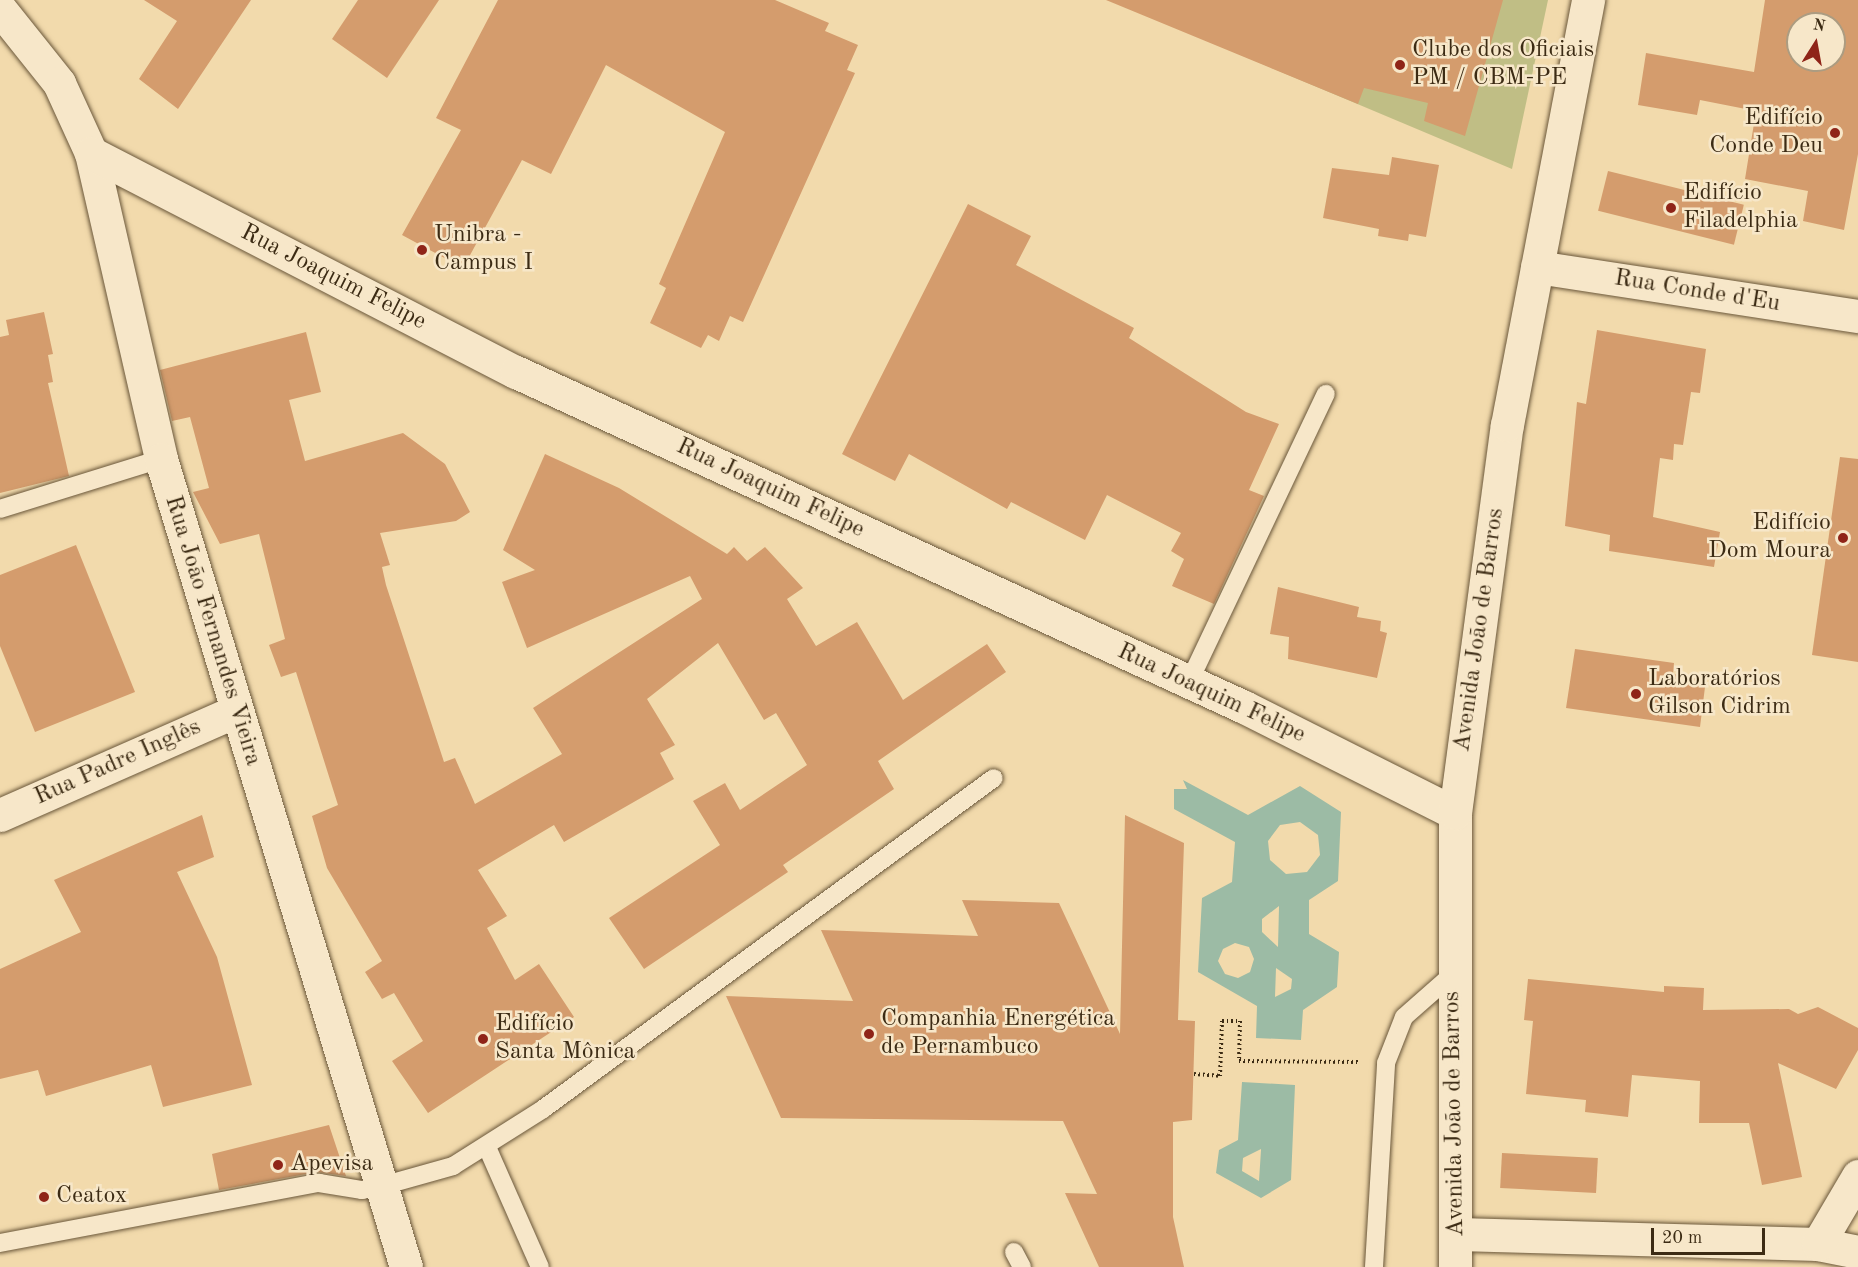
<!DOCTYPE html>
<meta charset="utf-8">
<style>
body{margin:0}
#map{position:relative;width:1858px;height:1267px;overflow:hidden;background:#f2daac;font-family:"Old Standard TT",serif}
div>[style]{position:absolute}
.green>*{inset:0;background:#c0be85}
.water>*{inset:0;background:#9cbba5}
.building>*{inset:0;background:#d49c6d;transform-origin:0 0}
.path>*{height:4px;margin-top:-2px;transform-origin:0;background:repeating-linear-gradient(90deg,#3c2b14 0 1.5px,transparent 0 4.5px)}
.roads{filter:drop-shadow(0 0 2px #6a573a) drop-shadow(0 0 2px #6a573a)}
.service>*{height:18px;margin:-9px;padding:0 9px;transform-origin:9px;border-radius:9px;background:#f7e7c9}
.minor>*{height:33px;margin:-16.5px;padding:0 16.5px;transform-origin:16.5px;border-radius:16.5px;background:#f7e7c9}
.tertiary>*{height:33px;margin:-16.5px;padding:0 16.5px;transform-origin:16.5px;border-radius:16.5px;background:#f7e7c9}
.secondary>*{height:33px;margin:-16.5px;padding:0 16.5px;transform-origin:16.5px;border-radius:16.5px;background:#f7e7c9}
.dots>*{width:16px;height:16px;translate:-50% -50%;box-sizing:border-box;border:3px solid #f7e7c9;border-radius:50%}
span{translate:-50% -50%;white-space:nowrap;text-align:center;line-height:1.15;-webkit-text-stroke:5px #f7e7c9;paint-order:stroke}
.poi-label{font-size:24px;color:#3c2b14}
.left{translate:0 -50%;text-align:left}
.right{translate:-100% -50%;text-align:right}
.street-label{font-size:24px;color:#3c2b14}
.north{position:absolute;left:1786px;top:12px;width:60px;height:60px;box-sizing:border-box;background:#f7e7c9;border:2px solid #ac9c81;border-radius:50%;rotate:11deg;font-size:16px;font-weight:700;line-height:24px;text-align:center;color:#3c2b14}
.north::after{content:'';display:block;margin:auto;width:21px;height:27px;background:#8f2418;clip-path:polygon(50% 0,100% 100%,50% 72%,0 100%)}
.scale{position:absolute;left:1651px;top:1228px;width:114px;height:27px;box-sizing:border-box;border:3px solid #3c2b14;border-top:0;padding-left:8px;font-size:18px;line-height:21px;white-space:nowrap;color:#3c2b14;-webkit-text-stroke:4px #f7e7c9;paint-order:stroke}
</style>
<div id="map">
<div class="green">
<i style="clip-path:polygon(1110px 0,1548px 0,1512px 169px)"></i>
</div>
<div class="water">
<i style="clip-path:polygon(evenodd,1183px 780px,1248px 815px,1300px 786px,1341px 812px,1338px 881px,1309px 900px,1309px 934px,1339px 952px,1337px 987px,1303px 1010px,1301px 1040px,1256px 1038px,1257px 1006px,1198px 972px,1202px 898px,1232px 882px,1235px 842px,1174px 809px,1174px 789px,1187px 789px,1183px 780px,1300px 822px,1318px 835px,1320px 855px,1307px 872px,1286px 874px,1270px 860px,1268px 841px,1280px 825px,1300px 822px,1183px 780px,1279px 906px,1279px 907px,1278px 947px,1262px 932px,1262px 919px,1279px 906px,1183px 780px,1235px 943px,1249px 947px,1254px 959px,1250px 972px,1238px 978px,1225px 974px,1218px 961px,1223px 949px,1235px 943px,1183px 780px,1276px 968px,1292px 979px,1291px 989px,1275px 997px,1276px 968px)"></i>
<i style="clip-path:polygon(evenodd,1242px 1082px,1295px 1085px,1291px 1180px,1261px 1198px,1216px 1173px,1219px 1150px,1238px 1140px,1242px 1082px,1261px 1149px,1261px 1150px,1259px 1181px,1242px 1171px,1243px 1158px,1261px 1149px)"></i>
</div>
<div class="building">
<i style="clip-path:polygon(144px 0,251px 0,178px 109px,139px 79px,177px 21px)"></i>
<i style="clip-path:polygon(358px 0,439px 0,387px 78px,332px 39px)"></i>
<i style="clip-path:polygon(498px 0,775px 0,829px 23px,825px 31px,858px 45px,847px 70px,855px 73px,743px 322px,730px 316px,719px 341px,708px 335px,701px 348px,650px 323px,666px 288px,659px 284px,725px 132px,606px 65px,551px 174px,522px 160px,463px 268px,402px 235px,461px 130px,436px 118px)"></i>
<i style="clip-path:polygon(1106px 0,1503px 0,1465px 136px,1424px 121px,1428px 103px,1364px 88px,1358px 104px)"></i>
<i style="clip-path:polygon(evenodd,1765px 0,1858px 0,1858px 154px,1844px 230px,1803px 221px,1808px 191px,1745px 179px,1756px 111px,1700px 100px,1697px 115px,1638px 105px,1646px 53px,1754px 72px,1765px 0,1798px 24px,1834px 24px,1834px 60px,1798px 60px,1798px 24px)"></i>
<i style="clip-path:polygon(1392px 157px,1439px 165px,1426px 237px,1409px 234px,1408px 241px,1378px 236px,1379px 229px,1323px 218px,1332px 168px,1389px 175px)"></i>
<i style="left:1608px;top:171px;width:140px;height:41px;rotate:14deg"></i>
<i style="clip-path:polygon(968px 204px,1031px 236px,1016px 265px,1134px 328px,1129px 338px,1246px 412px,1279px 424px,1249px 490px,1264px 496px,1214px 604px,1172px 586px,1184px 559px,1171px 551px,1181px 533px,1107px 495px,1085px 540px,1011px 502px,1007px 509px,909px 454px,895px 481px,842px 454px)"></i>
<i style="clip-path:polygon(44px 312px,53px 354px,48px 355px,53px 382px,48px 383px,69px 476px,0 493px,0 337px,9px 335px,6px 320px)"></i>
<i style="clip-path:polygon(1597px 330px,1706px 349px,1700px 393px,1691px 392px,1683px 445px,1674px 444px,1673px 460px,1660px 458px,1653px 517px,1720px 532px,1714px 567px,1609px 551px,1610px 535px,1565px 526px,1577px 402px,1586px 404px)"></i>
<i style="clip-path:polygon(306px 332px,321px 392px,289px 400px,305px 461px,403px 433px,445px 464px,470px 512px,456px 521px,380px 533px,390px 565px,382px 567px,386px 585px,444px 762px,455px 758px,475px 804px,562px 754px,533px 708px,702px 599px,690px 576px,527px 648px,502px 582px,535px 570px,503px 550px,545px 454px,619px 488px,727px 554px,734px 547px,747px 561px,765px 547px,803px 588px,787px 599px,816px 646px,857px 622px,903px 700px,987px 644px,1006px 672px,878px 761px,894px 789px,783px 865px,788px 872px,644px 969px,609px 918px,720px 845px,693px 801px,725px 783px,740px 810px,807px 765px,776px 713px,764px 720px,718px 643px,647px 699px,675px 745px,660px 753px,674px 779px,564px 842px,554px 825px,478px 870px,507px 916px,487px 928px,515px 980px,539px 964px,574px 1017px,428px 1113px,392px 1061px,423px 1041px,394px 993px,382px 999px,365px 972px,382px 961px,327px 868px,312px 816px,338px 805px,296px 672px,281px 677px,269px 645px,285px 639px,259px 534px,220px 544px,193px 492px,209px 488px,190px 417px,172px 421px,160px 370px)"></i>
<i style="clip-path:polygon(1840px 457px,1858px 459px,1858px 662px,1812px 655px)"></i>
<i style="clip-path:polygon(76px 545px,135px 692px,35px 732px,0 646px,0 575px)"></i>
<i style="clip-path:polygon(1278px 587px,1359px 607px,1357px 617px,1381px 621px,1380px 631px,1387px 633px,1377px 678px,1288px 659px,1289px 637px,1270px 634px)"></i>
<i style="clip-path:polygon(1575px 649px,1674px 663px,1673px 674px,1706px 679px,1700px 727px,1566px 708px)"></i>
<i style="clip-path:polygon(202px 815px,214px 857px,177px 872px,217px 957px,252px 1085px,163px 1107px,151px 1065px,46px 1096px,38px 1070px,0 1079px,0 969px,81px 932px,54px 880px)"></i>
<i style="clip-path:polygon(1125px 815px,1184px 843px,1178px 1020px,1195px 1021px,1192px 1120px,1173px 1122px,1173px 1217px,1184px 1267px,1099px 1267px,1065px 1193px,1097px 1194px,1063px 1121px,781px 1118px,726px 996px,853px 1001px,821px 930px,978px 936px,962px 900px,1059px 903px,1120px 1034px)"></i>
<i style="clip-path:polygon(1528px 979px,1664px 992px,1664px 986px,1704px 988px,1703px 1010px,1789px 1009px,1798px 1014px,1818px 1007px,1858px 1028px,1858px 1050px,1836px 1089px,1778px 1063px,1802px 1177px,1762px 1185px,1749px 1123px,1699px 1123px,1700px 1081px,1632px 1075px,1628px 1117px,1585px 1112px,1586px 1100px,1526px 1094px,1533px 1021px,1524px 1020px)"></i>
<i style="clip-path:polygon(329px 1125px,346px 1176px,317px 1172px,219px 1190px,212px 1154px)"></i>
<i style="left:1502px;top:1153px;width:96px;height:35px;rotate:3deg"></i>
</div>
<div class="path">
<i style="left:1194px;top:1074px;width:26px;rotate:4deg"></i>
<i style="left:1220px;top:1076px;width:55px;rotate:-87.9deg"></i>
<i style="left:1222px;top:1021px;width:18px"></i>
<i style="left:1240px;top:1021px;width:40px;rotate:91.4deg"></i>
<i style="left:1239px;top:1061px;width:119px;rotate:0.5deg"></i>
</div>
<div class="roads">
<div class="service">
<i style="left:0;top:509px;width:169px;rotate:-17.3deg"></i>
<i style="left:1189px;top:682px;width:319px;rotate:-64.6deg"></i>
<i style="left:487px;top:1147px;width:131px;rotate:66.2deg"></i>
<i style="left:0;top:1243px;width:325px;rotate:-10.7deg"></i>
<i style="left:319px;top:1183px;width:44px;rotate:9.2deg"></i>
<i style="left:362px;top:1190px;width:20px;rotate:-11deg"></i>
<i style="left:382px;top:1186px;width:74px;rotate:-15.7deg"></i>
<i style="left:453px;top:1166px;width:107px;rotate:-32.3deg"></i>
<i style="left:543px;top:1109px;width:559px;rotate:-36.28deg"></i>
<i style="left:1014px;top:1252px;width:17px;rotate:62deg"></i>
<i style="left:1374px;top:1267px;width:204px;rotate:-86.6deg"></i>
<i style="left:1386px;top:1063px;width:49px;rotate:-68.6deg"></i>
<i style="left:1404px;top:1017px;width:67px;rotate:-41.3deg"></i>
</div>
<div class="minor">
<i style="left:1537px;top:267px;width:325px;rotate:8.7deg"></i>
<i style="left:0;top:815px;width:258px;rotate:-23.8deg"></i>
<i style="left:1458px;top:1234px;width:360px;rotate:1.6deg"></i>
<i style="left:1818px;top:1244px;width:41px;rotate:11.3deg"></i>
<i style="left:1818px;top:1244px;width:79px;rotate:-59.5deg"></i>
</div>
<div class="tertiary">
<i style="left:91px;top:153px;width:314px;rotate:77.1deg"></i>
<i style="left:161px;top:459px;width:844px;rotate:73.13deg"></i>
</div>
<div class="secondary">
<i style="left:0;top:9px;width:95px;rotate:51.4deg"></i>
<i style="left:59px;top:83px;width:77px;rotate:65.4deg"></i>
<i style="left:91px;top:153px;width:478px;rotate:27.3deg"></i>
<i style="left:516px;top:372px;width:801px;rotate:24.71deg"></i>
<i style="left:1244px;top:707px;width:236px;rotate:26.7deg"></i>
<i style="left:1455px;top:1267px;width:454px;rotate:-90deg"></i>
<i style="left:1455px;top:813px;width:391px;rotate:-82.4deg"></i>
<i style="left:1507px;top:425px;width:433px;rotate:-79.2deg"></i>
</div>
</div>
<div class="dots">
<i style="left:1400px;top:65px;background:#8f2418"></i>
<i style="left:1835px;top:133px;background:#8f2418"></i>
<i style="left:1671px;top:208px;background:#8f2418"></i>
<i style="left:422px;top:250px;background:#8f2418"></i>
<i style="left:1843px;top:538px;background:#8f2418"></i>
<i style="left:1636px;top:694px;background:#8f2418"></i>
<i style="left:869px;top:1034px;background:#8f2418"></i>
<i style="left:483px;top:1039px;background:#8f2418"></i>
<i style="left:278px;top:1165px;background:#8f2418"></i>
<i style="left:44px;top:1197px;background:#8f2418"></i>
</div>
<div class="poi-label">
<span class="left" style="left:1412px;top:65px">Clube dos Oficiais<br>PM / CBM-PE</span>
<span class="right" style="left:1823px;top:133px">Edifício<br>Conde Deu</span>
<span class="left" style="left:1683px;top:208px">Edifício<br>Filadelphia</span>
<span class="left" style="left:434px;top:250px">Unibra -<br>Campus I</span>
<span class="right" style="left:1831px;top:538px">Edifício<br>Dom Moura</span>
<span class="left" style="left:1648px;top:694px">Laboratórios<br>Gilson Cidrim</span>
<span class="left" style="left:881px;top:1034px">Companhia Energética<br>de Pernambuco</span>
<span class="left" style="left:495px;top:1039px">Edifício<br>Santa Mônica</span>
<span class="left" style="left:290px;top:1165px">Apevisa</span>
<span class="left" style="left:56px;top:1197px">Ceatox</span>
</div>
<div class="street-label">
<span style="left:333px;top:278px;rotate:27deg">Rua Joaquim Felipe</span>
<span style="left:1697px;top:292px;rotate:9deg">Rua Conde d'Eu</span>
<span style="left:770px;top:489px;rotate:25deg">Rua Joaquim Felipe</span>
<span style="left:1480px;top:630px;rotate:-82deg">Avenida João de Barros</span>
<span style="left:212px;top:631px;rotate:73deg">Rua João Fernandes Vieira</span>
<span style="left:1211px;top:694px;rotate:25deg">Rua Joaquim Felipe</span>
<span style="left:118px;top:763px;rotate:-24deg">Rua Padre Inglês</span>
<span style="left:1455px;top:1114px;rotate:-91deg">Avenida João de Barros</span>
</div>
<div class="north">N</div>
<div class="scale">20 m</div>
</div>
